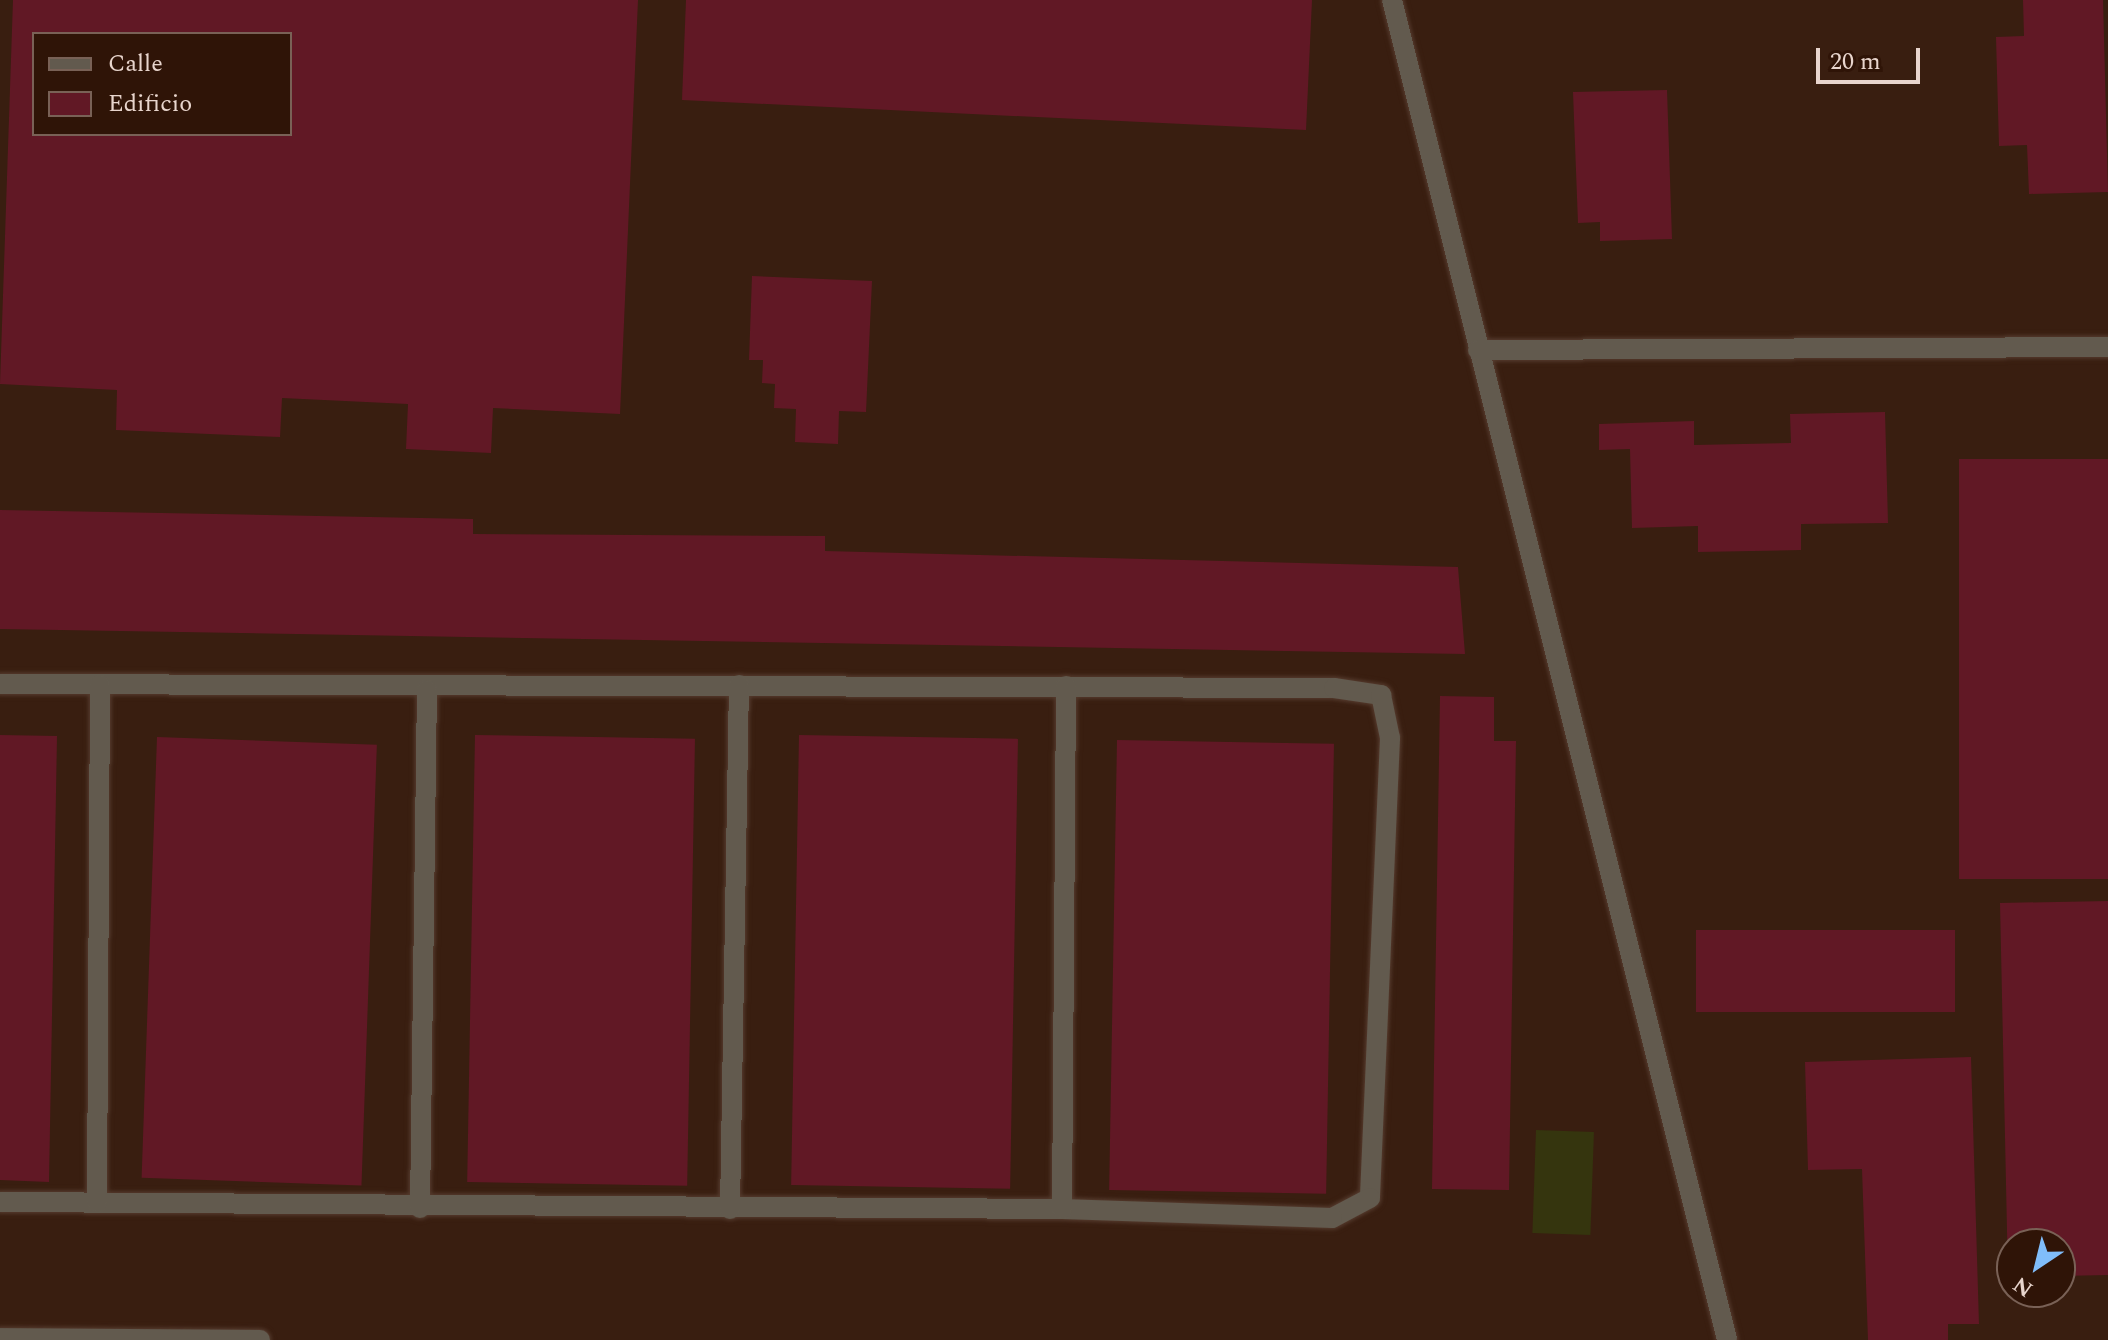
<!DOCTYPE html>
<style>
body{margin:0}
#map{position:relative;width:2108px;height:1340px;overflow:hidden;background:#391e10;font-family:Spectral,serif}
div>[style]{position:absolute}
.green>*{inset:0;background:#35350e;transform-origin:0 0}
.building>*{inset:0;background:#611825;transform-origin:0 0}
.roads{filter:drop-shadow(0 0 2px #553b2e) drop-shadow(0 0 2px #553b2e)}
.minor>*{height:20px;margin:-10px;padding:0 10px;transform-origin:10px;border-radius:10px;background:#625a4e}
span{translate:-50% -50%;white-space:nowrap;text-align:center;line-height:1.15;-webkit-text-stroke:6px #2f1407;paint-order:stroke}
.legend{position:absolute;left:32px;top:32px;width:260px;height:104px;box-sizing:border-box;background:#2f1407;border:2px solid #796156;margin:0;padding:10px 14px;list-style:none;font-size:24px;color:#e8d5cd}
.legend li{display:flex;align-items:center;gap:16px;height:40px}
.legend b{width:40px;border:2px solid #796156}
.north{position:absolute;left:1996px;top:1228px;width:80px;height:80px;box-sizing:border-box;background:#2f1407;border:2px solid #796156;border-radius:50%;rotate:215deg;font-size:22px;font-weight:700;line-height:32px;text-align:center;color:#e8d5cd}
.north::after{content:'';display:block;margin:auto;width:28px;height:36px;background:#80bdfa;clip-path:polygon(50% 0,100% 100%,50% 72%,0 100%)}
.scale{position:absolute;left:1816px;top:48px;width:104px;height:36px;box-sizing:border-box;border:4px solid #e8d5cd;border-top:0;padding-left:10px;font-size:24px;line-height:28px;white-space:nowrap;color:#e8d5cd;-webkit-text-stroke:6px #2f1407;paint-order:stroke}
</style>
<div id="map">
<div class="green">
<i style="left:1536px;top:1130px;width:58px;height:103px;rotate:2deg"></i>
</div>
<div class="building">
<i style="clip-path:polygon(evenodd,13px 0,638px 0,620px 414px,493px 408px,491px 453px,406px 449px,408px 404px,282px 398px,280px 437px,116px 430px,117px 390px,0 384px,13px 0,34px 34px,290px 34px,290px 134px,34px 134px,34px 34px)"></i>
<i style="clip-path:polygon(686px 0,1312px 0,1306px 130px,682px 100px)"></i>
<i style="clip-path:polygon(2023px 0,2103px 0,2108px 192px,2029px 194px,2027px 145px,1999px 146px,1996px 37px,2024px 36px)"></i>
<i style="clip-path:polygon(1667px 90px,1672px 239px,1600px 241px,1600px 222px,1578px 223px,1573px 92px)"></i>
<i style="clip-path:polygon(752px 276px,872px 281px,866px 412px,839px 411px,838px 444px,795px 442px,796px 409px,774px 408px,775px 384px,762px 383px,763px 360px,749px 360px)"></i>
<i style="clip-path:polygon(1885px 412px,1888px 523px,1801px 524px,1801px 550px,1698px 552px,1698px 526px,1632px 528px,1630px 449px,1599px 450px,1599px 424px,1694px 421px,1694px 445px,1791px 443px,1790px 414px)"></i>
<i style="left:2108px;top:459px;width:420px;height:149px;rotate:90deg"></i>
<i style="clip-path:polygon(0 510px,473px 519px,473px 534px,825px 536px,825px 551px,1458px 567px,1465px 654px,0 629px)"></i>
<i style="clip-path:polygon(1440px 696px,1494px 697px,1494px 741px,1516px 741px,1509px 1190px,1432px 1189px)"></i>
<i style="clip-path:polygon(0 735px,57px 736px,49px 1182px,0 1180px)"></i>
<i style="left:475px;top:735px;width:220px;height:447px;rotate:1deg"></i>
<i style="left:799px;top:735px;width:219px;height:450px;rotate:1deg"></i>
<i style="left:157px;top:737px;width:220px;height:441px;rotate:2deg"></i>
<i style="left:1117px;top:740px;width:217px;height:450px;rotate:1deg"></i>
<i style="clip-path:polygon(2108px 901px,2108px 1275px,2060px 1276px,2060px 1244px,2012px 1244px,2008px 1277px,2000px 903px)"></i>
<i style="left:1696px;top:930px;width:259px;height:82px"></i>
<i style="clip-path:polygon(1971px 1057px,1979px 1324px,1948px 1324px,1948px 1340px,1868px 1340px,1862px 1169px,1808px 1170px,1805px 1062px)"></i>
</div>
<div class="roads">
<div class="minor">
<i style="left:1392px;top:0;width:1381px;rotate:75.96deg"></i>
<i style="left:1478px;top:350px;width:630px;rotate:-0.27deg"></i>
<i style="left:0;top:684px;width:1334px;rotate:0.17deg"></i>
<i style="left:1334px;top:688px;width:48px;rotate:8.5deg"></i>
<i style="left:1381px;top:695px;width:44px;rotate:78.2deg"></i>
<i style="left:1390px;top:738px;width:460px;rotate:92.5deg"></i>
<i style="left:1370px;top:1198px;width:43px;rotate:152.2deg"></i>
<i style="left:1332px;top:1218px;width:270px;rotate:-178.1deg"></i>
<i style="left:1062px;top:1209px;width:1062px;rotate:-179.62deg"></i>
<i style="left:97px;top:1202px;width:517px;rotate:-89.67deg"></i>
<i style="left:420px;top:1208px;width:518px;rotate:-89.23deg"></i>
<i style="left:730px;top:1209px;width:524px;rotate:-89.02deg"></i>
<i style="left:1062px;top:1209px;width:523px;rotate:-89.56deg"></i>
<i style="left:0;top:1338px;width:260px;rotate:0.4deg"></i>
</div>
</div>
<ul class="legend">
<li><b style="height:10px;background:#625a4e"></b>Calle</li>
<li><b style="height:22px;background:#611825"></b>Edificio</li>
</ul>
<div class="north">N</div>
<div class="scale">20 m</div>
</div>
